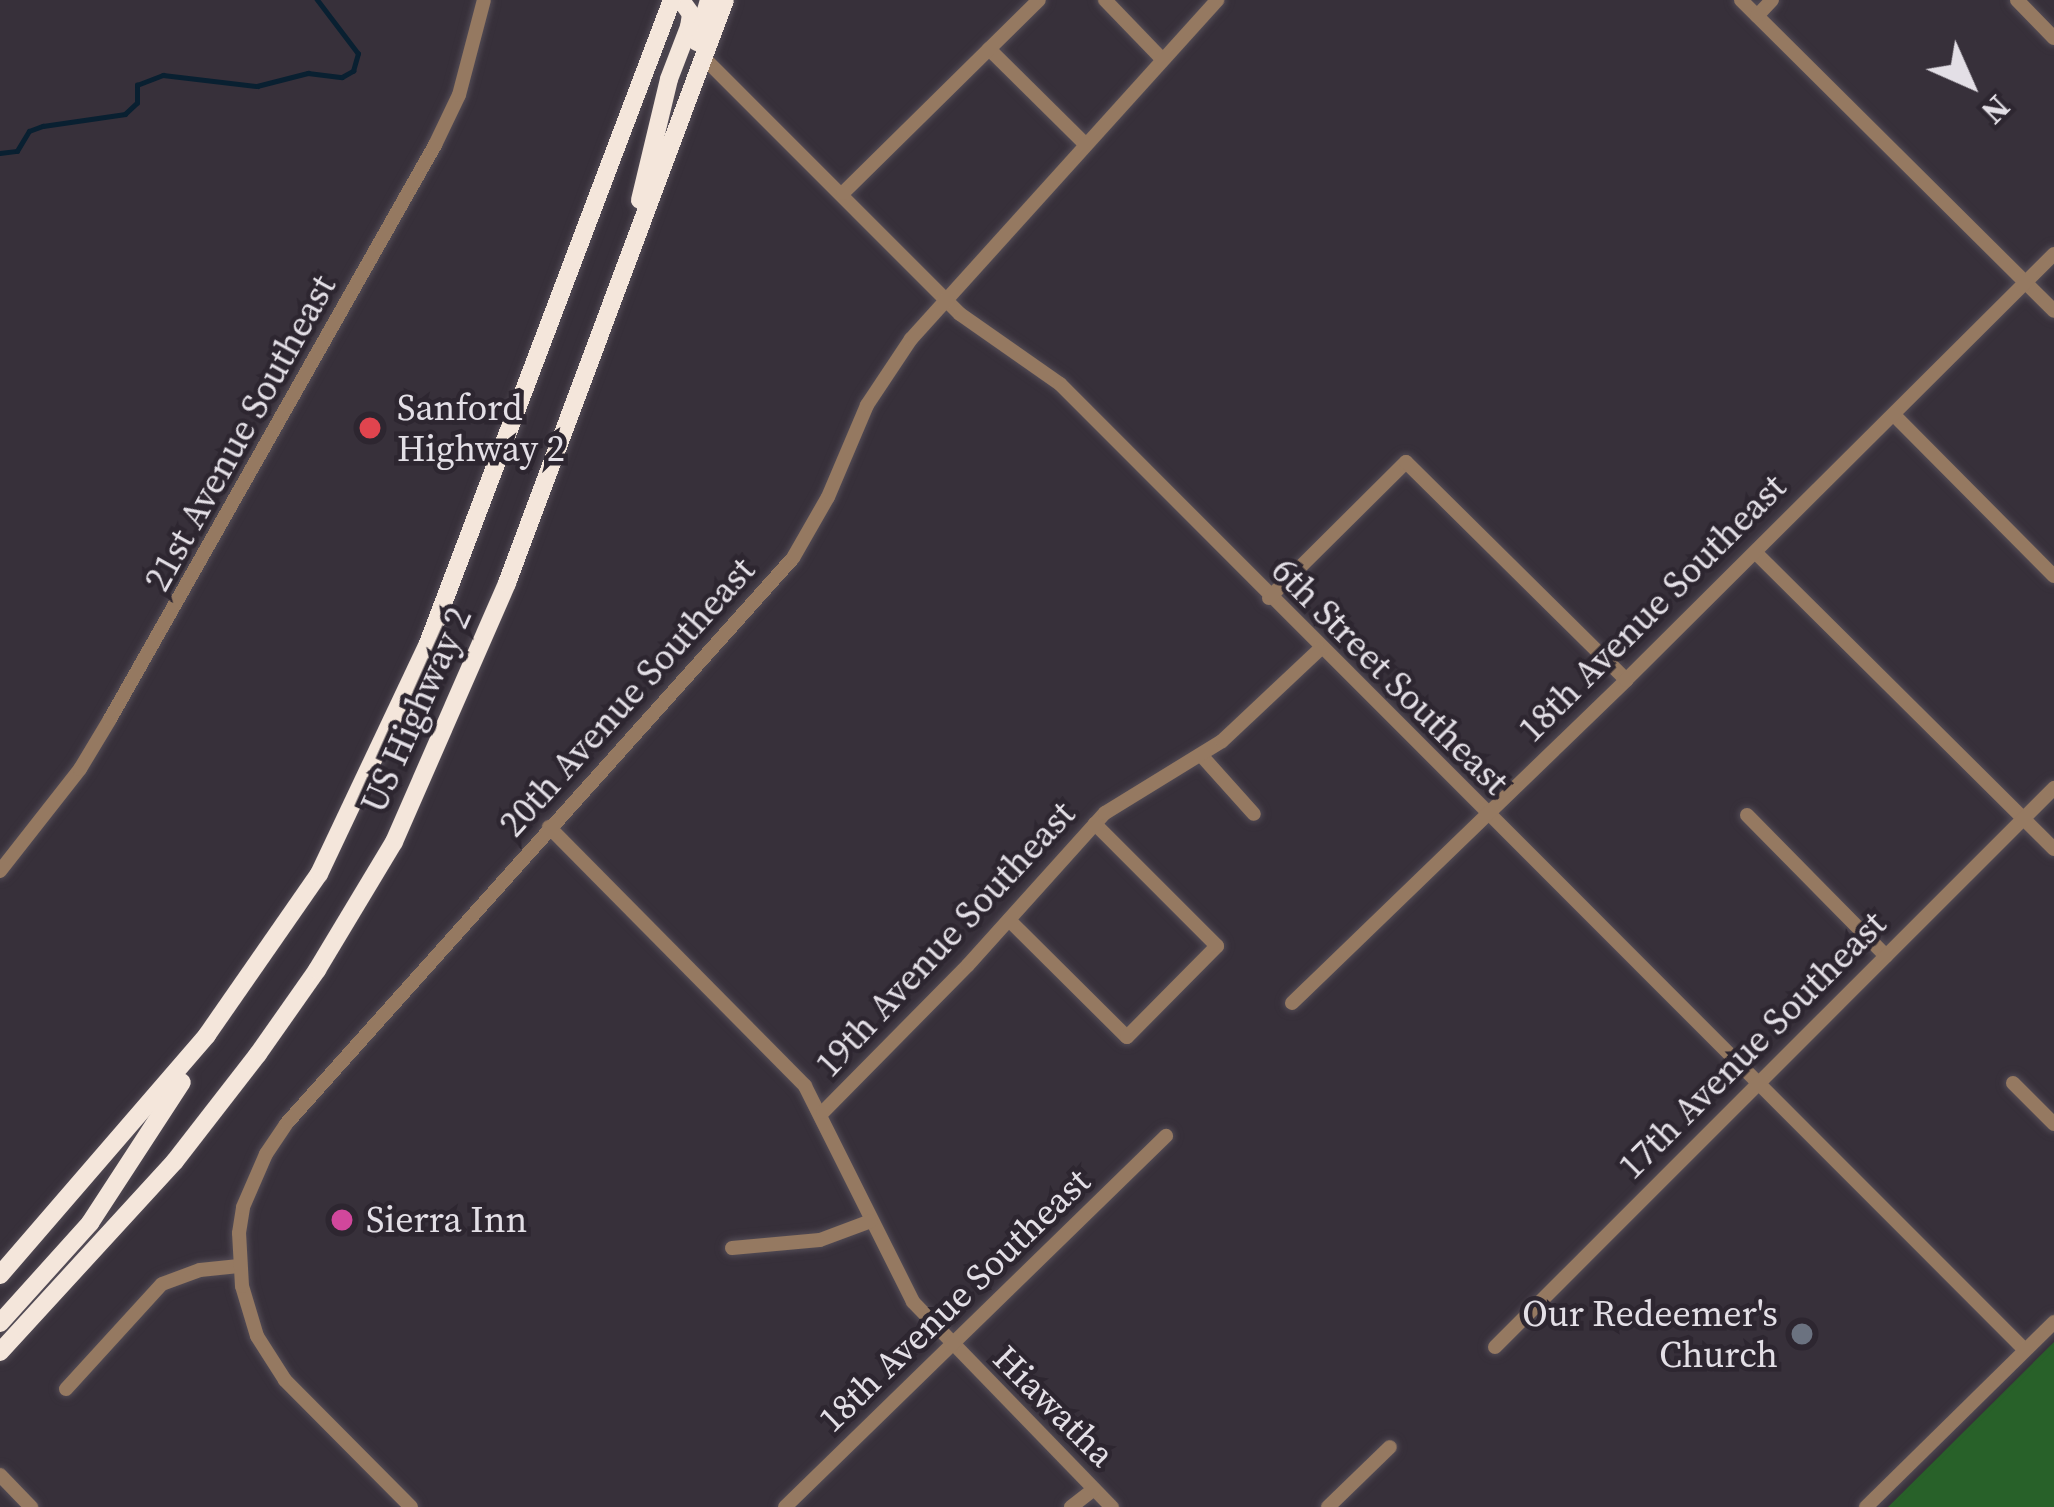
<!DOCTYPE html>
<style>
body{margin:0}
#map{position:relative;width:2054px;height:1507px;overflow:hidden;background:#37303a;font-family:"Source Serif 4",serif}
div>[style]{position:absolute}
.green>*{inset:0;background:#286129}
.stream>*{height:4.5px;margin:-2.25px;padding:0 2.25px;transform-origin:2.25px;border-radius:2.25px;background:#092031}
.roads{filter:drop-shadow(0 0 3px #534c56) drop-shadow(0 0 3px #534c56)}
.minor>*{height:14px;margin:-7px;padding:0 7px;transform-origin:7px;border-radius:7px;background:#957961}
.highway>*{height:18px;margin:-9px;padding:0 9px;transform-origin:9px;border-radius:9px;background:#f4e6db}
.dots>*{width:33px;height:33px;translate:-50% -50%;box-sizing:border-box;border:6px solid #2d2630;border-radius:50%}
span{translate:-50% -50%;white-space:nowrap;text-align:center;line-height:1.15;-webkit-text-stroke:9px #2d2630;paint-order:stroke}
.poi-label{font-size:36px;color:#e3dfe6}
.left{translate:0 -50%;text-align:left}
.right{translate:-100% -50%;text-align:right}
.street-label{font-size:36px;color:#e3dfe6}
.north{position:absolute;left:1910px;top:24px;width:120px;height:120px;-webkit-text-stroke:9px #2d2630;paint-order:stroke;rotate:135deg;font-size:33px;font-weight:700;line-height:48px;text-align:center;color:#e3dfe6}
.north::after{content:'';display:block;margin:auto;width:42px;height:54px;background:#e3dfe6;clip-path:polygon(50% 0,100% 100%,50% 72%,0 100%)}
</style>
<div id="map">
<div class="green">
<i style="clip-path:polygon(2054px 1342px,2054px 1507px,1888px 1507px)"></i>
</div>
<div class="stream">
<i style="left:0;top:153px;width:17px;rotate:-7deg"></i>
<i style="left:17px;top:151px;width:23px;rotate:-59deg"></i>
<i style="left:29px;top:131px;width:15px;rotate:-20deg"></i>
<i style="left:43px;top:126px;width:83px;rotate:-8.3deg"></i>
<i style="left:125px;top:114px;width:16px;rotate:-43deg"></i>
<i style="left:137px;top:103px;width:18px;rotate:-90deg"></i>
<i style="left:137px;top:85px;width:28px;rotate:-21deg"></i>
<i style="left:163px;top:75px;width:95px;rotate:6.7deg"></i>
<i style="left:257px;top:86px;width:53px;rotate:-14.3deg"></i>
<i style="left:308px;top:73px;width:34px;rotate:7deg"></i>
<i style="left:342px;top:77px;width:13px;rotate:-29deg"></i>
<i style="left:353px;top:71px;width:18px;rotate:-74deg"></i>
<i style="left:358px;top:54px;width:68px;rotate:-127.2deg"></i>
</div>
<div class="roads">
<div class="minor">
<i style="left:1105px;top:0;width:83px;rotate:46deg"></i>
<i style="left:1741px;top:0;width:441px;rotate:44.8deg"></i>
<i style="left:2017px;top:0;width:53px;rotate:45.8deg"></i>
<i style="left:1757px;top:16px;width:22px;rotate:-47deg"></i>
<i style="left:989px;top:49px;width:136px;rotate:44.7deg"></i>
<i style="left:703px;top:57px;width:363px;rotate:45deg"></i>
<i style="left:960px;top:314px;width:122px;rotate:35deg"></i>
<i style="left:1060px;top:384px;width:1365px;rotate:45.03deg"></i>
<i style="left:843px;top:193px;width:275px;rotate:-44.6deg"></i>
<i style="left:1894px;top:415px;width:227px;rotate:45.2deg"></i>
<i style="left:1756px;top:553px;width:420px;rotate:44.8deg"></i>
<i style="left:1269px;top:598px;width:193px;rotate:-44.8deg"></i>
<i style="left:1406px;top:462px;width:310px;rotate:44.7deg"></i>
<i style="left:1201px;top:755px;width:79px;rotate:48.1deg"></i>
<i style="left:1747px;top:815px;width:198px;rotate:45.4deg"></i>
<i style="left:549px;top:827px;width:364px;rotate:45.3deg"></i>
<i style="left:805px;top:1086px;width:241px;rotate:63.4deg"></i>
<i style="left:913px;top:1302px;width:286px;rotate:45.9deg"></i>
<i style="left:0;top:871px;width:130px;rotate:-51.9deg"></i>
<i style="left:80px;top:769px;width:58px;rotate:-59deg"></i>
<i style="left:110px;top:719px;width:660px;rotate:-60.48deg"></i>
<i style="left:435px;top:145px;width:55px;rotate:-64.4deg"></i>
<i style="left:459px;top:95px;width:98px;rotate:-75.3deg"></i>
<i style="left:1009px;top:920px;width:166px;rotate:44.8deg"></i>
<i style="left:1127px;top:1037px;width:128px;rotate:-45.3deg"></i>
<i style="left:1217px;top:946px;width:173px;rotate:-135deg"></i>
<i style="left:1292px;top:1003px;width:465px;rotate:-44deg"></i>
<i style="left:1626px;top:680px;width:604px;rotate:-44.87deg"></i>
<i style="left:2013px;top:1083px;width:58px;rotate:45deg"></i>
<i style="left:823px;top:1112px;width:206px;rotate:-45.4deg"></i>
<i style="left:968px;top:965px;width:205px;rotate:-48deg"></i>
<i style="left:1105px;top:813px;width:137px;rotate:-31.6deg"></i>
<i style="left:1222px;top:741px;width:133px;rotate:-43.2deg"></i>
<i style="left:732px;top:1248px;width:88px;rotate:-5.2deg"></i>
<i style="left:820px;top:1240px;width:54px;rotate:-20.4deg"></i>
<i style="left:1495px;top:1347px;width:791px;rotate:-45deg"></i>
<i style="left:66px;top:1389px;width:142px;rotate:-47.6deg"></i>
<i style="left:162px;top:1284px;width:40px;rotate:-20.2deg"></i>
<i style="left:200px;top:1270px;width:39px;rotate:-6deg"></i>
<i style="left:0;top:1475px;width:45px;rotate:45.9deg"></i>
<i style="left:411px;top:1507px;width:179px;rotate:-134.8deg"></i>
<i style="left:285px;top:1380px;width:52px;rotate:-122.5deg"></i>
<i style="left:257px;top:1336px;width:52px;rotate:-106.7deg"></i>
<i style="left:242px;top:1286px;width:53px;rotate:-93.2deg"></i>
<i style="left:239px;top:1233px;width:26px;rotate:-81deg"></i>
<i style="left:243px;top:1207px;width:58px;rotate:-66.5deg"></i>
<i style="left:266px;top:1154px;width:36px;rotate:-56deg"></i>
<i style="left:286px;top:1124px;width:760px;rotate:-48.15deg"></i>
<i style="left:793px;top:558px;width:70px;rotate:-60.2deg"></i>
<i style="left:828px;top:497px;width:100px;rotate:-67deg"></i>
<i style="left:867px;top:405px;width:79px;rotate:-56.3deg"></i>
<i style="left:911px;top:339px;width:457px;rotate:-47.9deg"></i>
<i style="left:785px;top:1507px;width:532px;rotate:-44.24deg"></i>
<i style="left:1071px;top:1507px;width:29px;rotate:-38deg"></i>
<i style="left:1328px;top:1507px;width:86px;rotate:-44.1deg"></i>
<i style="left:1866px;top:1507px;width:264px;rotate:-44.5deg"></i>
</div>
<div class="highway">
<i style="left:697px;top:42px;width:44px;rotate:-74.1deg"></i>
<i style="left:640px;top:200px;width:124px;rotate:-76.5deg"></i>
<i style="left:669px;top:79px;width:56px;rotate:-69deg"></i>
<i style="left:689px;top:27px;width:13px;rotate:-81deg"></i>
<i style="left:691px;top:14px;width:17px;rotate:-126deg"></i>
<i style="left:0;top:1275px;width:317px;rotate:-49.2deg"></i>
<i style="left:207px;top:1035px;width:196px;rotate:-55.2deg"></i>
<i style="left:319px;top:874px;width:252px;rotate:-64.7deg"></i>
<i style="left:427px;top:646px;width:691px;rotate:-69.23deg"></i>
<i style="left:0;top:1323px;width:135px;rotate:-48deg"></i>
<i style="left:90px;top:1223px;width:168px;rotate:-56.9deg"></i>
<i style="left:0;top:1352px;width:259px;rotate:-47.5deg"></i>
<i style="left:175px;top:1161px;width:135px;rotate:-52.2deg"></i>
<i style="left:258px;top:1054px;width:103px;rotate:-54.9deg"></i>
<i style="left:317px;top:970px;width:149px;rotate:-59deg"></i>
<i style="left:394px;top:842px;width:283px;rotate:-66.4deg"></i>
<i style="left:507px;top:583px;width:622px;rotate:-69.5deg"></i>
</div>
</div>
<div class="dots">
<i style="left:370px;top:428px;background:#e0444e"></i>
<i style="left:342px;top:1220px;background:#d1479c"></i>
<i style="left:1802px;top:1334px;background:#6b7280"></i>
</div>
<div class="poi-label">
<span class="left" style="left:397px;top:428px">Sanford<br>Highway 2</span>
<span class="left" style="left:366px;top:1220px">Sierra Inn</span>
<span class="right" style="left:1778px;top:1334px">Our Redeemer's<br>Church</span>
</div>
<div class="street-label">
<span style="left:240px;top:433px;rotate:-61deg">21st Avenue Southeast</span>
<span style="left:1652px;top:608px;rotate:-45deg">18th Avenue Southeast</span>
<span style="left:1390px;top:676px;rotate:45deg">6th Street Southeast</span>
<span style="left:627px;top:697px;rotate:-48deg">20th Avenue Southeast</span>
<span style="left:416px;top:710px;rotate:-66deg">US Highway 2</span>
<span style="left:945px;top:939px;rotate:-47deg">19th Avenue Southeast</span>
<span style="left:1752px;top:1045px;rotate:-45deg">17th Avenue Southeast</span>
<span style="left:954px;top:1300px;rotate:-44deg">18th Avenue Southeast</span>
<span style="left:1054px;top:1406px;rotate:45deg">Hiawatha</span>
</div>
<div class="north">N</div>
</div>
